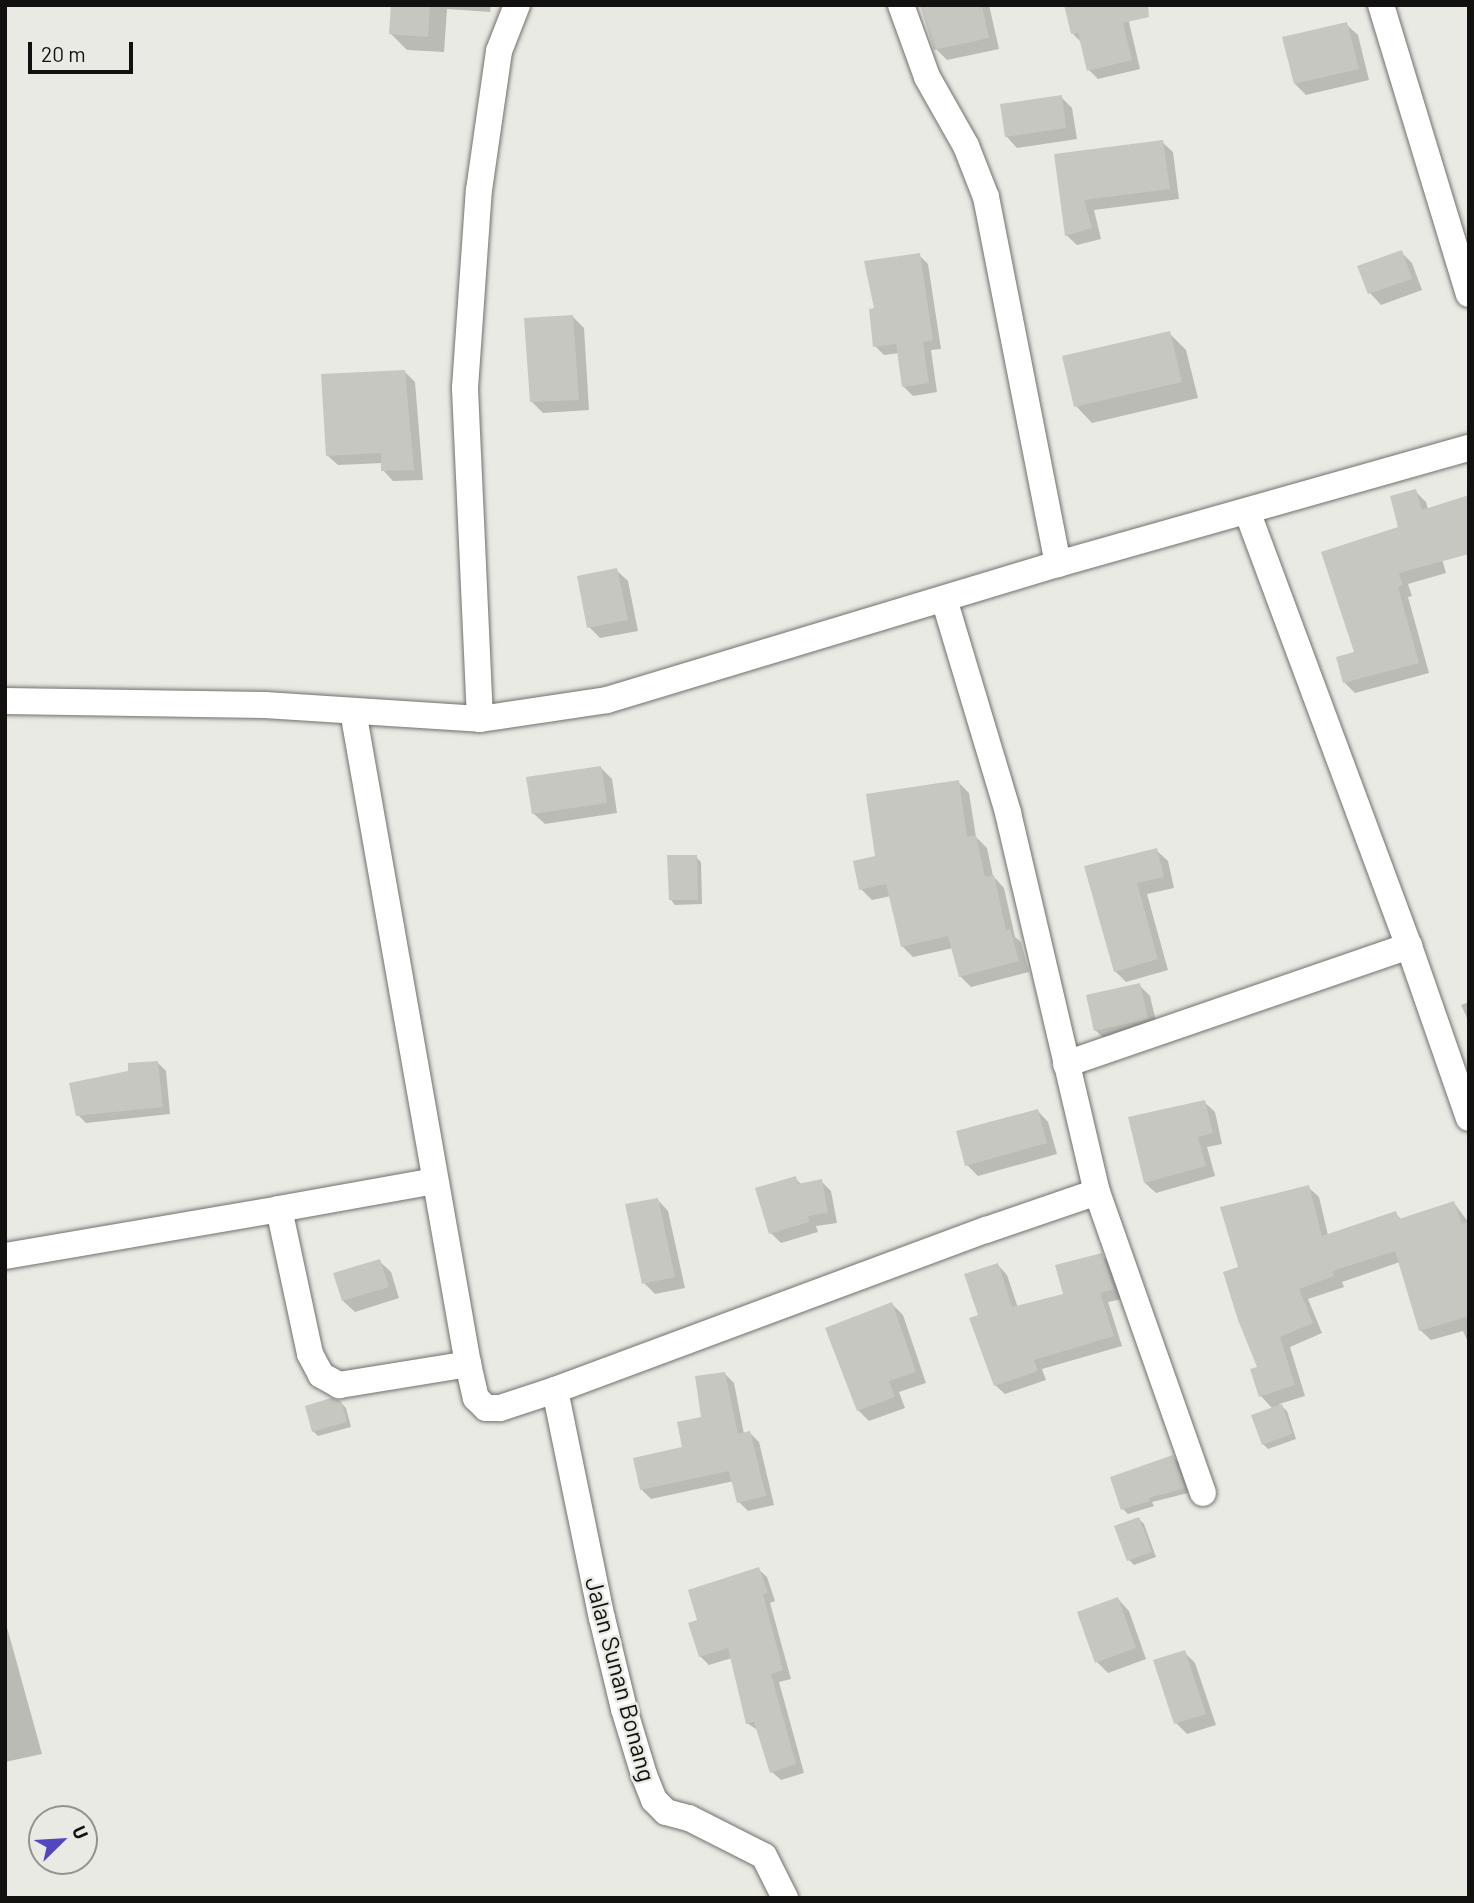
<!DOCTYPE html>
<style>
body{margin:0}
#map{position:relative;width:1474px;height:1903px;overflow:hidden;background:#eaeae4;font-family:Barlow,sans-serif}
div>[style]{position:absolute}
[style*='--x']{left:calc(var(--x)*1px);top:calc(var(--y)*1px);width:calc(var(--w)*1px);rotate:calc(var(--a)*1deg)}
.shadow>*{inset:0;background:#0003}
.building>*{inset:0;background:#c7c7c1}
.roads{filter:drop-shadow(0 0 2px #72716c) drop-shadow(0 0 2px #72716c)}
.street>*{height:26px;margin:-13px;padding:0 13px;transform-origin:13px;border-radius:13px;background:#fff}
span{translate:-50% -50%;white-space:nowrap;text-align:center;line-height:1.15;-webkit-text-stroke:5px #eaeae4;paint-order:stroke}
.street-label{font-size:24px;color:#121110}
.frame{position:absolute;inset:0;border:7px solid #121110;pointer-events:none}
.north{position:absolute;left:28px;top:1805px;width:70px;height:70px;box-sizing:border-box;background:#eaeae4;border:2px solid #94938f;border-radius:50%;rotate:66deg;font-size:19px;font-weight:700;line-height:28px;text-align:center;color:#121110}
.north::after{content:'';display:block;margin:auto;width:24px;height:32px;background:#5446be;clip-path:polygon(50% 0,100% 100%,50% 72%,0 100%)}
.scale{position:absolute;left:28px;top:42px;width:105px;height:32px;box-sizing:border-box;border:4px solid #121110;border-top:0;padding-left:9px;font-size:21px;line-height:24px;white-space:nowrap;color:#121110;-webkit-text-stroke:5px #eaeae4;paint-order:stroke}
</style>
<div id="map">
<div class="shadow">
<div style="clip-path:polygon(393px 5px,491px 5px,490px 12px,447px 9px,444px 52px,407px 50px,390px 33px)"></div>
<div style="clip-path:polygon(922px 5px,989px 5px,999px 49px,947px 60px,936px 49px)"></div>
<div style="clip-path:polygon(1125px 5px,1140px 69px,1098px 79px,1089px 70px,1082px 43px,1073px 34px)"></div>
<div style="clip-path:polygon(1346px 24px,1358px 35px,1369px 80px,1306px 95px,1295px 84px)"></div>
<div style="clip-path:polygon(1061px 97px,1072px 108px,1077px 139px,1017px 148px,1006px 136px)"></div>
<div style="clip-path:polygon(1162px 142px,1173px 152px,1179px 199px,1094px 210px,1101px 239px,1077px 245px,1066px 235px,1056px 155px)"></div>
<div style="clip-path:polygon(1401px 252px,1412px 263px,1422px 290px,1381px 305px,1370px 293px)"></div>
<div style="clip-path:polygon(919px 255px,928px 264px,941px 349px,931px 350px,937px 392px,913px 396px,904px 387px,899px 353px,884px 355px,875px 346px,876px 310px)"></div>
<div style="clip-path:polygon(573px 317px,584px 328px,589px 410px,543px 413px,532px 402px)"></div>
<div style="clip-path:polygon(1169px 333px,1186px 350px,1198px 398px,1092px 423px,1076px 406px)"></div>
<div style="clip-path:polygon(404px 371px,415px 382px,423px 480px,393px 481px,383px 470px,383px 463px,338px 465px,327px 455px)"></div>
<div style="clip-path:polygon(1415px 491px,1426px 502px,1446px 573px,1408px 584px,1412px 596px,1408px 597px,1429px 673px,1355px 693px,1344px 682px)"></div>
<div style="clip-path:polygon(616px 570px,628px 581px,638px 631px,600px 638px,589px 627px)"></div>
<div style="clip-path:polygon(601px 768px,612px 779px,617px 813px,545px 824px,533px 813px)"></div>
<div style="clip-path:polygon(958px 782px,969px 793px,976px 837px,987px 848px,993px 876px,1004px 888px,1015px 937px,1021px 942px,1029px 972px,971px 987px,960px 976px,953px 948px,913px 957px,902px 946px,891px 896px,872px 900px,861px 889px,877px 858px)"></div>
<div style="clip-path:polygon(1156px 850px,1168px 861px,1174px 888px,1147px 894px,1168px 970px,1126px 982px,1115px 971px,1086px 867px)"></div>
<div style="clip-path:polygon(696px 857px,701px 862px,702px 904px,675px 905px,670px 899px)"></div>
<div style="clip-path:polygon(1139px 985px,1150px 996px,1158px 1030px,1107px 1041px,1095px 1030px)"></div>
<div style="clip-path:polygon(1469px 1002px,1469px 1022px,1461px 1005px)"></div>
<div style="clip-path:polygon(157px 1062px,166px 1071px,170px 1114px,86px 1123px,78px 1115px,130px 1072px)"></div>
<div style="clip-path:polygon(1204px 1102px,1215px 1112px,1222px 1144px,1207px 1147px,1215px 1176px,1156px 1193px,1145px 1183px)"></div>
<div style="clip-path:polygon(1037px 1110px,1048px 1122px,1057px 1154px,978px 1176px,967px 1165px)"></div>
<div style="clip-path:polygon(795px 1178px,802px 1185px,821px 1181px,831px 1191px,837px 1223px,816px 1226px,818px 1232px,781px 1243px,771px 1233px)"></div>
<div style="clip-path:polygon(1308px 1187px,1319px 1197px,1328px 1235px,1395px 1213px,1402px 1220px,1454px 1203px,1469px 1223px,1469px 1344px,1463px 1331px,1431px 1340px,1420px 1330px,1400px 1262px,1342px 1282px,1344px 1287px,1308px 1299px,1322px 1333px,1290px 1347px,1305px 1396px,1279px 1404px,1287px 1411px,1296px 1439px,1268px 1449px,1263px 1444px,1273px 1409px,1261px 1396px,1260px 1368px,1240px 1268px)"></div>
<div style="clip-path:polygon(657px 1199px,668px 1211px,685px 1288px,655px 1294px,644px 1283px)"></div>
<div style="clip-path:polygon(1101px 1255px,1111px 1264px,1122px 1299px,1108px 1302px,1122px 1346px,1042px 1369px,1046px 1380px,1005px 1394px,995px 1385px,980px 1316px,998px 1265px,1007px 1275px,1018px 1308px,1065px 1295px)"></div>
<div style="clip-path:polygon(379px 1261px,391px 1272px,399px 1298px,355px 1312px,343px 1301px)"></div>
<div style="clip-path:polygon(892px 1304px,903px 1315px,926px 1383px,899px 1392px,905px 1408px,869px 1421px,858px 1410px)"></div>
<div style="clip-path:polygon(724px 1373px,734px 1383px,744px 1434px,750px 1433px,759px 1442px,774px 1505px,748px 1511px,739px 1502px,734px 1481px,651px 1499px,641px 1489px,684px 1449px)"></div>
<div style="clip-path:polygon(340px 1402px,346px 1408px,351px 1427px,318px 1436px,313px 1431px)"></div>
<div style="clip-path:polygon(1173px 1457px,1178px 1462px,1188px 1493px,1152px 1502px,1154px 1506px,1128px 1514px,1123px 1509px)"></div>
<div style="clip-path:polygon(1139px 1519px,1144px 1524px,1156px 1557px,1134px 1565px,1129px 1560px)"></div>
<div style="clip-path:polygon(758px 1569px,767px 1577px,775px 1601px,770px 1603px,791px 1679px,779px 1682px,804px 1773px,781px 1780px,772px 1772px,759px 1731px,747px 1723px,732px 1658px,709px 1665px,700px 1656px,700px 1621px)"></div>
<div style="clip-path:polygon(1118px 1599px,1129px 1611px,1146px 1659px,1108px 1673px,1097px 1662px)"></div>
<div style="clip-path:polygon(5px 1620px,42px 1754px,5px 1762px)"></div>
<div style="clip-path:polygon(1184px 1652px,1195px 1663px,1216px 1725px,1187px 1734px,1176px 1723px)"></div>
</div>
<div class="building">
<div style="clip-path:polygon(391px 5px,430px 5px,428px 37px,389px 34px)"></div>
<div style="clip-path:polygon(920px 5px,982px 5px,989px 38px,934px 50px)"></div>
<div style="clip-path:polygon(1064px 5px,1148px 5px,1149px 17px,1123px 23px,1132px 60px,1087px 71px,1078px 33px,1071px 34px)"></div>
<div style="clip-path:polygon(1347px 22px,1359px 69px,1294px 84px,1282px 37px)"></div>
<div style="clip-path:polygon(1062px 95px,1066px 128px,1005px 137px,1000px 104px)"></div>
<div style="clip-path:polygon(1163px 140px,1170px 189px,1084px 200px,1092px 228px,1065px 236px,1054px 154px)"></div>
<div style="clip-path:polygon(1402px 250px,1412px 279px,1368px 294px,1357px 266px)"></div>
<div style="clip-path:polygon(920px 253px,933px 340px,923px 342px,929px 383px,902px 387px,896px 344px,873px 347px,869px 309px,874px 308px,864px 261px)"></div>
<div style="clip-path:polygon(573px 315px,579px 400px,530px 402px,524px 318px)"></div>
<div style="clip-path:polygon(1170px 331px,1182px 382px,1074px 407px,1062px 356px)"></div>
<div style="clip-path:polygon(405px 370px,414px 470px,381px 471px,381px 453px,326px 456px,321px 374px)"></div>
<div style="clip-path:polygon(1416px 489px,1422px 510px,1469px 495px,1469px 554px,1399px 573px,1403px 585px,1398px 587px,1419px 663px,1343px 683px,1336px 657px,1354px 652px,1321px 552px,1398px 527px,1390px 496px)"></div>
<div style="clip-path:polygon(617px 568px,628px 620px,587px 628px,577px 576px)"></div>
<div style="clip-path:polygon(601px 766px,607px 803px,532px 814px,526px 777px)"></div>
<div style="clip-path:polygon(959px 780px,967px 837px,976px 835px,985px 877px,994px 875px,1006px 930px,1010px 929px,1019px 961px,959px 977px,948px 936px,901px 947px,886px 884px,859px 890px,853px 861px,875px 856px,866px 794px)"></div>
<div style="clip-path:polygon(1157px 848px,1164px 877px,1137px 883px,1158px 959px,1114px 972px,1084px 866px)"></div>
<div style="clip-path:polygon(667px 855px,697px 855px,698px 900px,669px 900px)"></div>
<div style="clip-path:polygon(1140px 983px,1148px 1019px,1094px 1031px,1086px 995px)"></div>
<div style="clip-path:polygon(158px 1061px,163px 1107px,76px 1116px,69px 1083px,128px 1071px,128px 1063px)"></div>
<div style="clip-path:polygon(1205px 1100px,1213px 1133px,1198px 1137px,1206px 1166px,1144px 1183px,1128px 1117px)"></div>
<div style="clip-path:polygon(1038px 1109px,1047px 1143px,965px 1166px,956px 1131px)"></div>
<div style="clip-path:polygon(796px 1176px,798px 1184px,822px 1179px,828px 1213px,808px 1216px,809px 1222px,769px 1234px,755px 1188px)"></div>
<div style="clip-path:polygon(1309px 1185px,1322px 1236px,1396px 1211px,1399px 1219px,1454px 1201px,1462px 1224px,1469px 1221px,1469px 1316px,1419px 1331px,1395px 1251px,1333px 1271px,1334px 1276px,1299px 1289px,1313px 1323px,1280px 1337px,1295px 1385px,1259px 1397px,1250px 1369px,1257px 1367px,1238px 1320px,1223px 1272px,1238px 1267px,1220px 1207px)"></div>
<div style="clip-path:polygon(658px 1198px,675px 1277px,642px 1284px,625px 1204px)"></div>
<div style="clip-path:polygon(1102px 1253px,1114px 1289px,1100px 1293px,1114px 1336px,1034px 1360px,1038px 1371px,994px 1386px,969px 1318px,978px 1315px,964px 1274px,998px 1263px,1012px 1307px,1063px 1294px,1055px 1265px)"></div>
<div style="clip-path:polygon(380px 1259px,389px 1287px,342px 1301px,333px 1273px)"></div>
<div style="clip-path:polygon(892px 1302px,916px 1372px,889px 1381px,895px 1397px,857px 1411px,825px 1328px)"></div>
<div style="clip-path:polygon(725px 1372px,738px 1434px,750px 1431px,766px 1496px,737px 1503px,729px 1471px,640px 1490px,633px 1458px,682px 1447px,677px 1422px,701px 1417px,695px 1376px)"></div>
<div style="clip-path:polygon(331px 1398px,341px 1401px,347px 1422px,312px 1432px,305px 1406px)"></div>
<div style="clip-path:polygon(1282px 1404px,1292px 1434px,1262px 1445px,1251px 1415px)"></div>
<div style="clip-path:polygon(1173px 1455px,1185px 1488px,1149px 1498px,1150px 1501px,1121px 1510px,1110px 1477px)"></div>
<div style="clip-path:polygon(1139px 1517px,1152px 1552px,1127px 1561px,1114px 1526px)"></div>
<div style="clip-path:polygon(759px 1567px,768px 1593px,763px 1594px,783px 1670px,771px 1674px,796px 1764px,770px 1773px,754px 1722px,746px 1724px,728px 1648px,699px 1657px,688px 1623px,697px 1620px,688px 1590px)"></div>
<div style="clip-path:polygon(1118px 1597px,1136px 1648px,1095px 1663px,1077px 1612px)"></div>
<div style="clip-path:polygon(1185px 1650px,1206px 1714px,1174px 1724px,1153px 1660px)"></div>
</div>
<div class="roads">
<div class="street">
<div style="--x:901;--y:5;--w:77;--a:70.1"></div>
<div style="--x:927;--y:77;--w:79;--a:60.5"></div>
<div style="--x:966;--y:146;--w:55;--a:68.6"></div>
<div style="--x:986;--y:197;--w:374;--a:78.9"></div>
<div style="--x:1381;--y:5;--w:302;--a:73.1"></div>
<div style="--x:1247;--y:511;--w:464;--a:69.6"></div>
<div style="--x:1409;--y:946;--w:182;--a:70.8"></div>
<div style="--x:944;--y:599;--w:223;--a:73.3"></div>
<div style="--x:1008;--y:813;--w:389;--a:76.8"></div>
<div style="--x:1097;--y:1192;--w:319;--a:70.6"></div>
<div style="--x:5;--y:701;--w:260;--a:0.9"></div>
<div style="--x:265;--y:705;--w:215;--a:3.7"></div>
<div style="--x:480;--y:719;--w:128;--a:-8.5"></div>
<div style="--x:607;--y:700;--w:471;--a:-16.8"></div>
<div style="--x:1058;--y:564;--w:427;--a:-15.8"></div>
<div style="--x:353;--y:711;--w:663;--a:80.01"></div>
<div style="--x:468;--y:1364;--w:35;--a:77"></div>
<div style="--x:476;--y:1398;--w:14;--a:45"></div>
<div style="--x:486;--y:1408;--w:14;--a:0"></div>
<div style="--x:500;--y:1408;--w:58;--a:-18.1"></div>
<div style="--x:555;--y:1390;--w:460;--a:-20.4"></div>
<div style="--x:986;--y:1230;--w:117;--a:-18.9"></div>
<div style="--x:480;--y:719;--w:331;--a:-92.6"></div>
<div style="--x:465;--y:388;--w:198;--a:-86"></div>
<div style="--x:479;--y:190;--w:140;--a:-81.8"></div>
<div style="--x:499;--y:51;--w:49;--a:-68.6"></div>
<div style="--x:1066;--y:1064;--w:363;--a:-19"></div>
<div style="--x:279;--y:1209;--w:158;--a:-10.2"></div>
<div style="--x:5;--y:1256;--w:278;--a:-9.7"></div>
<div style="--x:279;--y:1209;--w:148;--a:77.9"></div>
<div style="--x:310;--y:1354;--w:24;--a:62"></div>
<div style="--x:321;--y:1375;--w:21;--a:29"></div>
<div style="--x:339;--y:1385;--w:131;--a:-9.2"></div>
<div style="--x:555;--y:1390;--w:233;--a:78.4"></div>
<div style="--x:602;--y:1618;--w:94;--a:76.4"></div>
<div style="--x:624;--y:1709;--w:69;--a:73.1"></div>
<div style="--x:644;--y:1775;--w:27;--a:68"></div>
<div style="--x:654;--y:1800;--w:17;--a:45"></div>
<div style="--x:666;--y:1812;--w:24;--a:15"></div>
<div style="--x:689;--y:1818;--w:84;--a:26.9"></div>
<div style="--x:764;--y:1856;--w:47;--a:63.4"></div>
</div>
</div>
<div class="street-label">
<span style="left:621px;top:1679px;rotate:75deg">Jalan Sunan Bonang</span>
</div>
<div class="frame"></div>
<div class="north">U</div>
<div class="scale">20 m</div>
</div>
